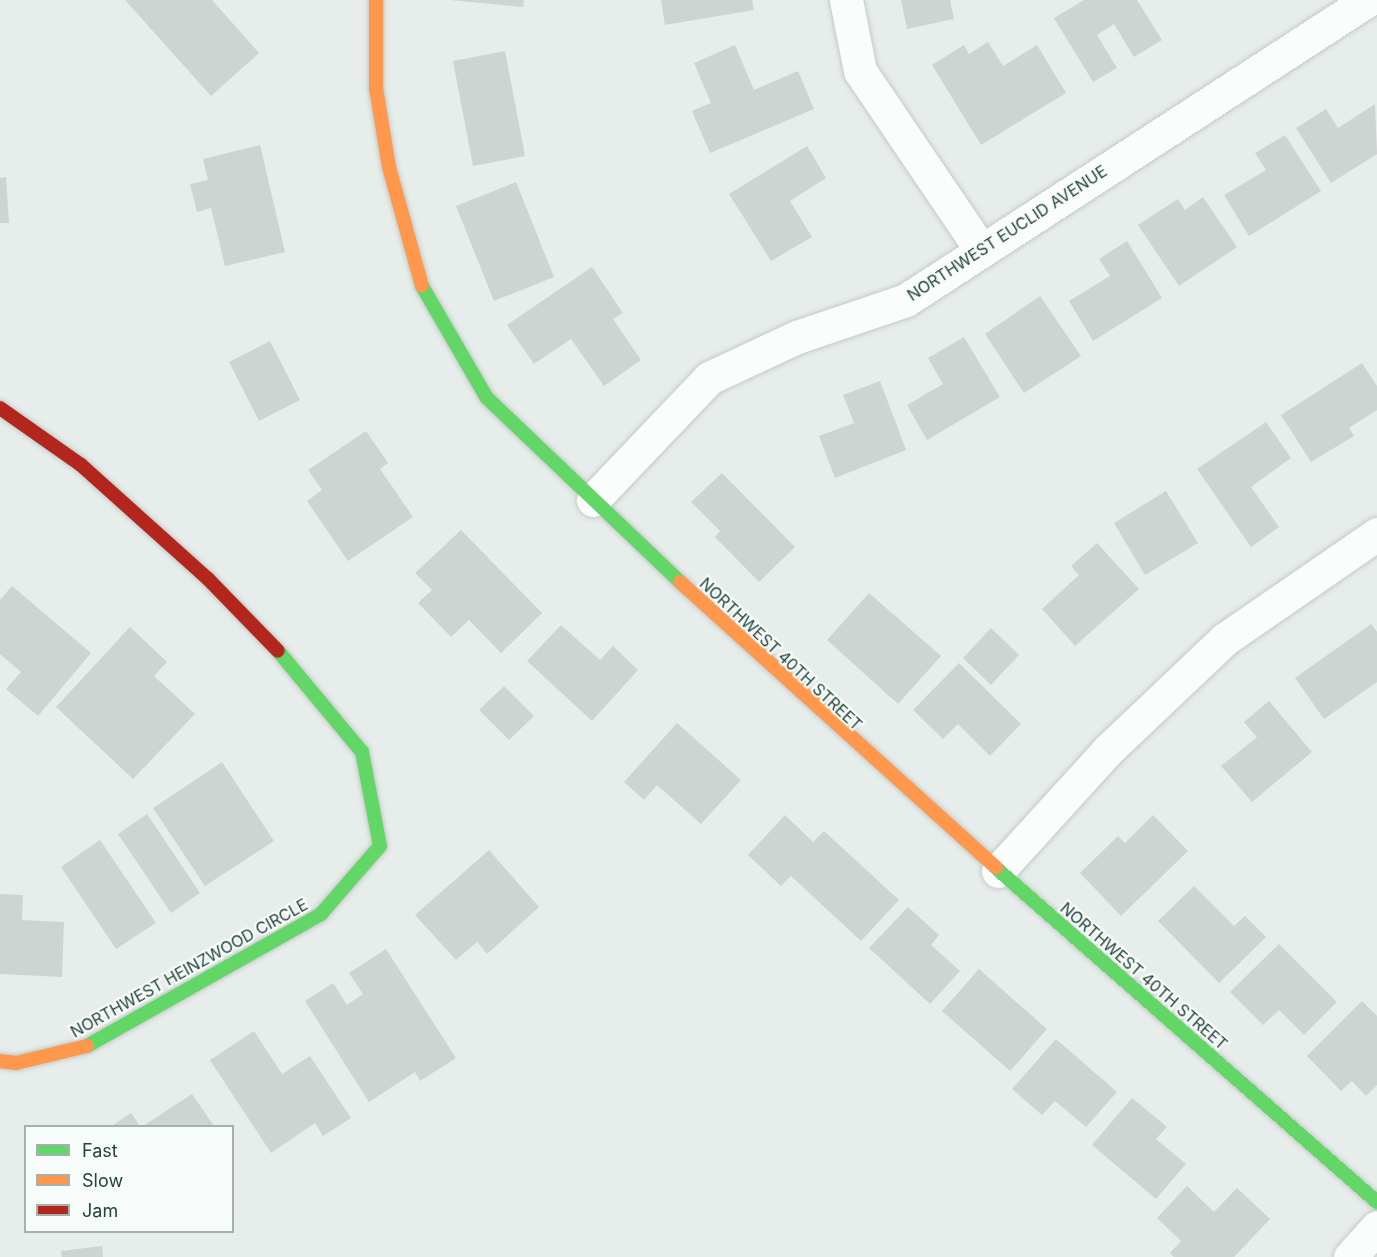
<!DOCTYPE html>
<style>
body{margin:0}
#map{position:relative;width:1377px;height:1257px;overflow:hidden;background:#e7edea;font-family:Inter,sans-serif}
div>[style]{position:absolute}
[style*='--x']{left:calc(var(--x)*1px);top:calc(var(--y)*1px);width:calc(var(--w)*1px);rotate:calc(var(--a)*1deg)}
.building>*{inset:0;background:#ced4d2}
.roads{filter:drop-shadow(0 0 2px #c4cac7) drop-shadow(0 0 2px #c4cac7)}
.street>*{height:33px;margin:-16.5px;padding:0 16.5px;transform-origin:16.5px;border-radius:16.5px;background:#fbfcfc}
.fast>*{height:14px;margin:-7px;padding:0 7px;transform-origin:7px;border-radius:7px;background:#63d668}
.slow>*{height:14px;margin:-7px;padding:0 7px;transform-origin:7px;border-radius:7px;background:#ff974d}
.jam>*{height:14px;margin:-7px;padding:0 7px;transform-origin:7px;border-radius:7px;background:#b3261e}
span{translate:-50% -50%;white-space:nowrap;text-align:center;line-height:1.15;-webkit-text-stroke:4.5px #f7fbf9;paint-order:stroke}
.street-label{font-size:16px;color:#22443a}
.legend{position:absolute;left:24px;top:1125px;width:210px;height:108px;box-sizing:border-box;background:#f7fbf9;border:2px solid #a2b2ad;margin:0;padding:8px 10px;list-style:none;font-size:18px;color:#22443a}
.legend li{display:flex;align-items:center;gap:12px;height:30px}
.legend b{width:30px;border:2px solid #a2b2ad}
</style>
<div id="map">
<div class="building">
<div style="clip-path:polygon(125px 0,212px 0,259px 53px,211px 96px)"></div>
<div style="clip-path:polygon(450px 0,524px 0,523px 7px)"></div>
<div style="clip-path:polygon(661px 0,752px 0,754px 10px,665px 25px)"></div>
<div style="clip-path:polygon(901px 0,950px 0,954px 19px,907px 29px)"></div>
<div style="clip-path:polygon(1084px 0,1137px 0,1162px 40px,1134px 57px,1114px 24px,1097px 35px,1117px 68px,1093px 82px,1054px 18px)"></div>
<div style="clip-path:polygon(988px 42px,1003px 66px,1037px 45px,1066px 93px,981px 145px,932px 65px,964px 45px,969px 54px)"></div>
<div style="clip-path:polygon(735px 45px,754px 90px,798px 71px,814px 109px,710px 153px,692px 111px,711px 103px,694px 63px)"></div>
<div style="clip-path:polygon(505px 51px,525px 156px,473px 166px,453px 61px)"></div>
<div style="clip-path:polygon(1375px 104px,1377px 154px,1331px 183px,1296px 128px,1326px 109px,1338px 128px)"></div>
<div style="clip-path:polygon(1285px 135px,1321px 191px,1249px 236px,1224px 195px,1266px 170px,1255px 153px)"></div>
<div style="clip-path:polygon(260px 145px,285px 252px,225px 266px,211px 208px,197px 212px,190px 184px,208px 180px,203px 159px)"></div>
<div style="clip-path:polygon(807px 146px,826px 178px,790px 201px,812px 237px,771px 261px,729px 194px)"></div>
<div style="clip-path:polygon(6px 177px,9px 223px,0 223px,0 178px)"></div>
<div style="clip-path:polygon(516px 182px,554px 277px,494px 301px,456px 206px)"></div>
<div style="clip-path:polygon(1203px 197px,1237px 247px,1179px 286px,1138px 225px,1178px 199px,1185px 210px)"></div>
<div style="clip-path:polygon(1127px 241px,1162px 298px,1093px 341px,1069px 301px,1110px 276px,1099px 259px)"></div>
<div style="clip-path:polygon(592px 267px,623px 313px,613px 319px,641px 360px,604px 386px,571px 339px,534px 364px,507px 325px)"></div>
<div style="clip-path:polygon(1040px 296px,1081px 356px,1024px 393px,985px 334px)"></div>
<div style="clip-path:polygon(964px 337px,1000px 397px,927px 440px,907px 405px,943px 384px,928px 358px)"></div>
<div style="clip-path:polygon(270px 341px,300px 400px,259px 421px,229px 362px)"></div>
<div style="clip-path:polygon(1362px 363px,1377px 386px,1377px 410px,1349px 428px,1354px 436px,1311px 462px,1281px 415px)"></div>
<div style="clip-path:polygon(880px 381px,906px 450px,835px 478px,819px 436px,854px 423px,843px 395px)"></div>
<div style="clip-path:polygon(1266px 422px,1291px 458px,1251px 487px,1279px 527px,1251px 547px,1197px 469px)"></div>
<div style="clip-path:polygon(366px 431px,388px 463px,380px 469px,413px 517px,348px 561px,307px 501px,322px 490px,308px 470px)"></div>
<div style="clip-path:polygon(722px 473px,795px 547px,759px 582px,715px 537px,720px 531px,691px 502px)"></div>
<div style="clip-path:polygon(1166px 491px,1198px 543px,1145px 575px,1114px 523px)"></div>
<div style="clip-path:polygon(461px 530px,542px 613px,501px 653px,469px 620px,451px 637px,418px 603px,432px 590px,415px 573px)"></div>
<div style="clip-path:polygon(1097px 543px,1139px 589px,1075px 646px,1042px 609px,1079px 575px,1071px 566px)"></div>
<div style="clip-path:polygon(12px 586px,91px 653px,38px 716px,6px 689px,21px 672px,0 654px,0 600px)"></div>
<div style="clip-path:polygon(869px 593px,941px 656px,898px 704px,827px 640px)"></div>
<div style="clip-path:polygon(1371px 624px,1377px 632px,1377px 682px,1324px 719px,1295px 678px)"></div>
<div style="clip-path:polygon(561px 625px,600px 660px,613px 646px,638px 670px,592px 721px,527px 661px)"></div>
<div style="clip-path:polygon(130px 627px,167px 662px,154px 676px,195px 714px,133px 779px,56px 707px)"></div>
<div style="clip-path:polygon(991px 628px,1019px 655px,991px 685px,963px 658px)"></div>
<div style="clip-path:polygon(959px 663px,1021px 724px,990px 756px,958px 724px,943px 739px,913px 710px)"></div>
<div style="clip-path:polygon(504px 686px,534px 716px,509px 740px,479px 710px)"></div>
<div style="clip-path:polygon(1269px 701px,1312px 752px,1252px 802px,1221px 766px,1257px 737px,1244px 722px)"></div>
<div style="clip-path:polygon(677px 723px,741px 780px,701px 824px,657px 785px,644px 800px,624px 782px)"></div>
<div style="clip-path:polygon(222px 762px,274px 841px,205px 886px,153px 808px)"></div>
<div style="clip-path:polygon(147px 814px,200px 893px,171px 913px,118px 834px)"></div>
<div style="clip-path:polygon(785px 815px,813px 842px,824px 831px,899px 900px,861px 941px,791px 876px,781px 886px,748px 855px)"></div>
<div style="clip-path:polygon(1153px 815px,1188px 851px,1121px 916px,1080px 873px,1118px 836px,1125px 843px)"></div>
<div style="clip-path:polygon(100px 840px,156px 923px,116px 949px,61px 867px)"></div>
<div style="clip-path:polygon(489px 850px,539px 907px,487px 954px,477px 942px,456px 960px,415px 915px)"></div>
<div style="clip-path:polygon(1194px 886px,1234px 926px,1245px 916px,1266px 937px,1219px 983px,1158px 921px)"></div>
<div style="clip-path:polygon(0 894px,23px 895px,22px 920px,64px 922px,62px 977px,0 974px)"></div>
<div style="clip-path:polygon(908px 907px,939px 935px,931px 945px,960px 971px,930px 1004px,869px 948px)"></div>
<div style="clip-path:polygon(1279px 944px,1337px 1002px,1304px 1035px,1279px 1010px,1263px 1025px,1230px 992px)"></div>
<div style="clip-path:polygon(386px 949px,456px 1058px,420px 1081px,415px 1072px,369px 1102px,305px 1001px,333px 983px,347px 1005px,363px 994px,349px 973px)"></div>
<div style="clip-path:polygon(979px 969px,1047px 1029px,1010px 1071px,942px 1011px)"></div>
<div style="clip-path:polygon(1362px 1001px,1377px 1016px,1377px 1085px,1366px 1096px,1352px 1081px,1341px 1091px,1307px 1056px)"></div>
<div style="clip-path:polygon(254px 1031px,282px 1074px,310px 1056px,351px 1118px,323px 1136px,315px 1123px,271px 1153px,210px 1060px)"></div>
<div style="clip-path:polygon(1056px 1039px,1117px 1092px,1086px 1127px,1055px 1101px,1042px 1115px,1012px 1089px)"></div>
<div style="clip-path:polygon(192px 1094px,214px 1126px,143px 1126px)"></div>
<div style="clip-path:polygon(1132px 1098px,1167px 1127px,1156px 1139px,1186px 1164px,1156px 1199px,1092px 1145px)"></div>
<div style="clip-path:polygon(131px 1113px,140px 1126px,112px 1126px)"></div>
<div style="clip-path:polygon(1187px 1186px,1214px 1212px,1237px 1188px,1270px 1219px,1234px 1257px,1174px 1257px,1170px 1253px,1181px 1241px,1157px 1218px)"></div>
<div style="clip-path:polygon(102px 1246px,103px 1257px,62px 1257px,61px 1251px)"></div>
</div>
<div class="roads">
<div class="street">
<div style="--x:846;--y:0;--w:72;--a:78.8"></div>
<div style="--x:860;--y:71;--w:217;--a:55.9"></div>
<div style="--x:593;--y:500;--w:168;--a:-46.4"></div>
<div style="--x:709;--y:378;--w:97;--a:-25"></div>
<div style="--x:797;--y:337;--w:115;--a:-18.7"></div>
<div style="--x:906;--y:300;--w:551;--a:-33"></div>
<div style="--x:998;--y:871;--w:164;--a:-47.7"></div>
<div style="--x:1108;--y:750;--w:161;--a:-43.5"></div>
<div style="--x:1225;--y:639;--w:185;--a:-34.6"></div>
<div style="--x:1350;--y:1257;--w:40;--a:-48"></div>
</div>
<div class="fast">
<div style="--x:422;--y:286;--w:129;--a:59.9"></div>
<div style="--x:487;--y:398;--w:267;--a:43.6"></div>
<div style="--x:996;--y:868;--w:507;--a:41.24"></div>
<div style="--x:87;--y:1046;--w:269;--a:-29.4"></div>
<div style="--x:321;--y:914;--w:90;--a:-49.1"></div>
<div style="--x:380;--y:846;--w:96;--a:-100.8"></div>
<div style="--x:362;--y:752;--w:131;--a:-129.7"></div>
</div>
<div class="slow">
<div style="--x:376;--y:0;--w:88;--a:90"></div>
<div style="--x:376;--y:88;--w:80;--a:80.7"></div>
<div style="--x:389;--y:167;--w:123;--a:74.5"></div>
<div style="--x:680;--y:582;--w:426;--a:42.1"></div>
<div style="--x:0;--y:1061;--w:16;--a:7"></div>
<div style="--x:16;--y:1063;--w:73;--a:-13.5"></div>
</div>
<div class="jam">
<div style="--x:0;--y:408;--w:99;--a:35.1"></div>
<div style="--x:81;--y:465;--w:171;--a:41.9"></div>
<div style="--x:208;--y:579;--w:100;--a:45.8"></div>
</div>
</div>
<div class="street-label">
<span style="left:1007px;top:233px;rotate:-33deg">NORTHWEST EUCLID AVENUE</span>
<span style="left:781px;top:654px;rotate:43deg">NORTHWEST 40TH STREET</span>
<span style="left:189px;top:968px;rotate:-29deg">NORTHWEST HEINZWOOD CIRCLE</span>
<span style="left:1144px;top:976px;rotate:41deg">NORTHWEST 40TH STREET</span>
</div>
<ul class="legend">
<li><b style="height:8px;background:#63d668"></b>Fast</li>
<li><b style="height:8px;background:#ff974d"></b>Slow</li>
<li><b style="height:8px;background:#b3261e"></b>Jam</li>
</ul>
</div>
